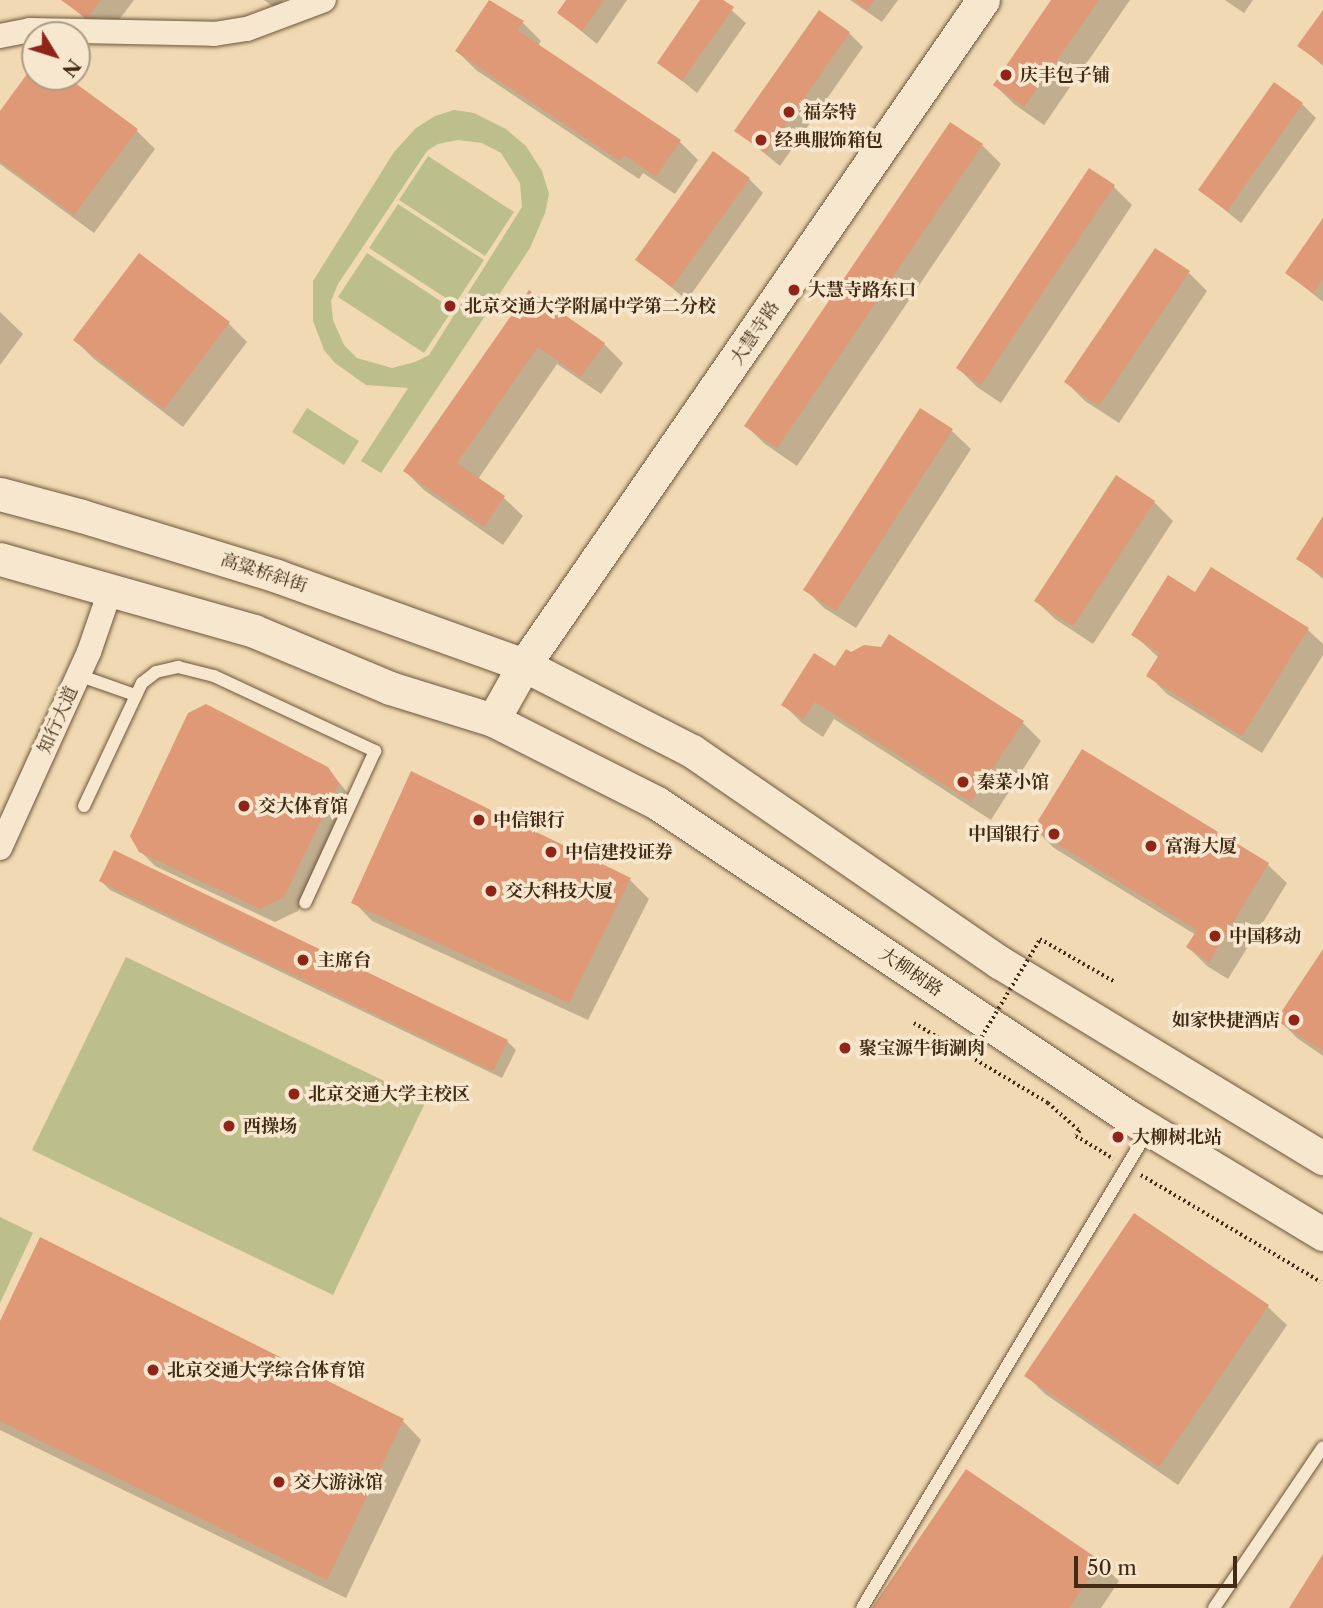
<!DOCTYPE html>
<meta charset="utf-8">
<style>
body{margin:0}
#map{position:relative;width:1323px;height:1608px;overflow:hidden;background:#f1dab3;font-family:"Libre Caslon Text","Noto Serif SC",serif}
div>[style]{position:absolute}
[style*='--x']{left:calc(var(--x)*1px);top:calc(var(--y)*1px);width:calc(var(--w)*1px);rotate:calc(var(--a)*1deg)}
.green>*{inset:0;background:#bcbf8b}
.shadow>*{inset:0;background:#0003}
.building>*{inset:0;background:#df9976}
.path>*{height:3.5px;margin-top:-1.75px;transform-origin:0;background:repeating-linear-gradient(90deg,#422a15 0 2px,transparent 0 5.5px)}
.roads{filter:drop-shadow(0 0 2px #6e563c) drop-shadow(0 0 2px #6e563c)}
.lane>*{height:12px;margin:-6px;padding:0 6px;transform-origin:6px;border-radius:6px;background:#f6e7ce}
.street>*{height:24px;margin:-12px;padding:0 12px;transform-origin:12px;border-radius:12px;background:#f6e7ce}
.secondary>*{height:33px;margin:-16.5px;padding:0 16.5px;transform-origin:16.5px;border-radius:16.5px;background:#f6e7ce}
.path-bridge>*{height:3.5px;margin-top:-1.75px;transform-origin:0;background:repeating-linear-gradient(90deg,#422a15 0 2px,transparent 0 5.5px)}
.dots>*{width:19px;height:19px;translate:-50% -50%;box-sizing:border-box;border:4px solid #f6e7ce;border-radius:50%}
span{translate:-50% -50%;white-space:nowrap;text-align:center;line-height:1.15;-webkit-text-stroke:7px #f6e7ce;paint-order:stroke}
.poi-label{font-size:18px;color:#422a15;font-weight:700}
.left{translate:0 -50%;text-align:left}
.right{translate:-100% -50%;text-align:right}
.street-label{font-size:18px;color:#422a15}
.north{position:absolute;left:21px;top:21px;width:70px;height:70px;box-sizing:border-box;background:#f6e7ce;border:2px solid #ae9b84;border-radius:50%;rotate:128deg;font-size:19px;font-weight:700;line-height:28px;text-align:center;color:#422a15}
.north::after{content:'';display:block;margin:auto;width:24px;height:32px;background:#8f2418;clip-path:polygon(50% 0,100% 100%,50% 72%,0 100%)}
.scale{position:absolute;left:1074px;top:1556px;width:163px;height:32px;box-sizing:border-box;border:4px solid #422a15;border-top:0;padding-left:9px;font-size:21px;line-height:24px;white-space:nowrap;color:#422a15;-webkit-text-stroke:5px #f6e7ce;paint-order:stroke}
</style>
<div id="map">
<div class="green">
<div style="clip-path:polygon(evenodd,454px 110px,474px 113px,506px 129px,526px 146px,542px 171px,549px 194px,545px 213px,530px 248px,381px 473px,361px 461px,408px 388px,366px 385px,335px 363px,324px 350px,313px 321px,313px 281px,394px 152px,416px 128px,435px 116px,454px 110px,458px 140px,482px 143px,501px 153px,520px 183px,522px 207px,429px 355px,415px 362px,392px 368px,357px 358px,344px 345px,333px 320px,331px 301px,338px 284px,427px 151px,438px 144px,458px 140px)"></div>
<div style="clip-path:polygon(428px 156px,514px 212px,485px 256px,399px 200px)"></div>
<div style="clip-path:polygon(398px 204px,484px 260px,455px 304px,369px 248px)"></div>
<div style="clip-path:polygon(367px 253px,453px 309px,424px 353px,338px 297px)"></div>
<div style="clip-path:polygon(307px 408px,359px 441px,344px 465px,292px 432px)"></div>
<div style="clip-path:polygon(126px 957px,426px 1101px,333px 1295px,32px 1150px)"></div>
<div style="clip-path:polygon(0 1217px,33px 1233px,0 1303px)"></div>
</div>
<div class="shadow">
<div style="clip-path:polygon(64px 0,134px 0,106px 37px)"></div>
<div style="clip-path:polygon(264px 0,283px 0,276px 9px)"></div>
<div style="clip-path:polygon(568px 0,627px 0,597px 44px,559px 13px)"></div>
<div style="clip-path:polygon(702px 0,720px 0,746px 23px,697px 93px,659px 62px)"></div>
<div style="clip-path:polygon(850px 0,898px 0,882px 22px)"></div>
<div style="clip-path:polygon(1053px 0,1130px 0,1044px 125px,1014px 104px,995px 85px)"></div>
<div style="clip-path:polygon(1225px 0,1253px 0,1244px 13px)"></div>
<div style="clip-path:polygon(491px 1px,522px 22px,541px 41px,538px 46px,679px 141px,698px 160px,675px 194px,643px 173px,639px 179px,476px 70px,457px 51px)"></div>
<div style="clip-path:polygon(1323px 13px,1323px 66px,1300px 46px)"></div>
<div style="clip-path:polygon(849px 33px,863px 47px,780px 166px,737px 131px)"></div>
<div style="clip-path:polygon(35px 66px,35px 77px,64px 77px,136px 130px,155px 149px,94px 233px,0 164px,0 114px)"></div>
<div style="clip-path:polygon(1302px 104px,1316px 118px,1241px 223px,1200px 190px)"></div>
<div style="clip-path:polygon(950px 124px,982px 145px,1001px 164px,797px 466px,765px 444px,746px 426px)"></div>
<div style="clip-path:polygon(749px 179px,763px 193px,687px 300px,637px 260px)"></div>
<div style="clip-path:polygon(1113px 186px,1132px 205px,1001px 403px,977px 387px,958px 368px)"></div>
<div style="clip-path:polygon(1323px 221px,1323px 302px,1287px 273px)"></div>
<div style="clip-path:polygon(1189px 273px,1207px 291px,1119px 423px,1085px 401px,1066px 382px)"></div>
<div style="clip-path:polygon(529px 292px,604px 344px,623px 363px,601px 394px,557px 364px,478px 479px,504px 498px,523px 516px,503px 545px,424px 490px,405px 471px)"></div>
<div style="clip-path:polygon(0 312px,23px 334px,0 365px)"></div>
<div style="clip-path:polygon(228px 323px,247px 342px,183px 427px,94px 359px,75px 340px)"></div>
<div style="clip-path:polygon(920px 410px,952px 431px,971px 449px,856px 628px,824px 608px,805px 589px)"></div>
<div style="clip-path:polygon(1154px 502px,1173px 521px,1093px 644px,1055px 619px,1036px 601px)"></div>
<div style="clip-path:polygon(1323px 519px,1323px 579px,1298px 558px)"></div>
<div style="clip-path:polygon(1211px 569px,1308px 630px,1323px 644px,1323px 655px,1262px 753px,1167px 694px,1149px 676px,1159px 658px,1133px 634px,1196px 595px)"></div>
<div style="clip-path:polygon(835px 669px,1022px 722px,1041px 741px,991px 820px,834px 719px,823px 737px,802px 723px,783px 704px)"></div>
<div style="clip-path:polygon(1082px 751px,1268px 865px,1287px 883px,1228px 979px,1207px 966px,1188px 947px,1196px 935px,1054px 848px,1035px 829px)"></div>
<div style="clip-path:polygon(327px 768px,352px 798px,298px 911px,275px 922px,155px 866px,140px 851px)"></div>
<div style="clip-path:polygon(412px 773px,630px 880px,649px 899px,588px 1020px,372px 921px,354px 902px)"></div>
<div style="clip-path:polygon(101px 881px,507px 1041px,516px 1050px,502px 1078px,110px 890px)"></div>
<div style="clip-path:polygon(1323px 952px,1323px 1056px,1297px 1038px,1278px 1019px)"></div>
<div style="clip-path:polygon(1135px 1216px,1268px 1307px,1287px 1325px,1178px 1485px,1045px 1394px,1026px 1375px)"></div>
<div style="clip-path:polygon(0 1325px,403px 1421px,421px 1440px,346px 1598px,0 1430px)"></div>
<div style="clip-path:polygon(966px 1472px,1100px 1563px,1119px 1581px,1101px 1608px,874px 1608px)"></div>
</div>
<div class="building">
<div style="clip-path:polygon(61px 0,101px 0,87px 19px)"></div>
<div style="clip-path:polygon(489px 0,524px 21px,517px 30px,681px 140px,656px 177px,624px 155px,620px 161px,455px 51px)"></div>
<div style="clip-path:polygon(566px 0,604px 0,582px 31px,557px 13px)"></div>
<div style="clip-path:polygon(700px 0,723px 0,734px 7px,682px 81px,657px 63px)"></div>
<div style="clip-path:polygon(853px 0,874px 0,867px 10px)"></div>
<div style="clip-path:polygon(1051px 0,1099px 0,1024px 107px,993px 85px)"></div>
<div style="clip-path:polygon(819px 10px,850px 32px,766px 153px,734px 131px)"></div>
<div style="clip-path:polygon(1323px 10px,1323px 64px,1297px 46px)"></div>
<div style="clip-path:polygon(35px 63px,35px 77px,67px 77px,138px 129px,74px 215px,0 161px,0 111px)"></div>
<div style="clip-path:polygon(1274px 82px,1303px 103px,1227px 211px,1198px 190px)"></div>
<div style="clip-path:polygon(950px 122px,983px 144px,777px 448px,744px 426px)"></div>
<div style="clip-path:polygon(713px 151px,750px 178px,672px 287px,635px 260px)"></div>
<div style="clip-path:polygon(1089px 168px,1115px 185px,981px 385px,956px 368px)"></div>
<div style="clip-path:polygon(1323px 218px,1323px 279px,1313px 293px,1285px 273px)"></div>
<div style="clip-path:polygon(1155px 248px,1190px 271px,1099px 406px,1064px 382px)"></div>
<div style="clip-path:polygon(139px 253px,230px 322px,164px 409px,73px 340px)"></div>
<div style="clip-path:polygon(529px 290px,605px 343px,581px 377px,538px 347px,457px 463px,505px 496px,484px 527px,403px 471px)"></div>
<div style="clip-path:polygon(920px 408px,953px 429px,836px 611px,803px 590px)"></div>
<div style="clip-path:polygon(1116px 475px,1155px 501px,1073px 626px,1034px 601px)"></div>
<div style="clip-path:polygon(1323px 516px,1323px 576px,1296px 559px)"></div>
<div style="clip-path:polygon(1211px 567px,1309px 628px,1242px 736px,1146px 676px,1160px 653px,1131px 635px,1168px 575px,1195px 592px)"></div>
<div style="clip-path:polygon(889px 634px,1024px 721px,971px 802px,815px 702px,803px 719px,781px 705px,814px 653px,835px 666px,846px 649px,851px 652px,864px 645px,881px 647px)"></div>
<div style="clip-path:polygon(206px 704px,328px 767px,339px 783px,284px 897px,260px 909px,139px 852px,130px 836px,188px 713px)"></div>
<div style="clip-path:polygon(1082px 749px,1269px 863px,1209px 962px,1186px 947px,1197px 930px,1033px 829px)"></div>
<div style="clip-path:polygon(411px 771px,631px 878px,569px 1003px,351px 903px)"></div>
<div style="clip-path:polygon(114px 850px,508px 1040px,493px 1071px,99px 881px)"></div>
<div style="clip-path:polygon(1323px 949px,1323px 1051px,1276px 1020px)"></div>
<div style="clip-path:polygon(1134px 1213px,1269px 1305px,1159px 1467px,1024px 1376px)"></div>
<div style="clip-path:polygon(40px 1237px,404px 1419px,327px 1580px,0 1421px,0 1321px)"></div>
<div style="clip-path:polygon(966px 1469px,1101px 1561px,1069px 1608px,872px 1608px)"></div>
<div style="clip-path:polygon(1323px 1554px,1323px 1608px,1289px 1608px)"></div>
</div>
<div class="path">
<div style="--x:914;--y:1023;--w:156;--a:30.8"></div>
<div style="--x:1048;--y:1103;--w:43;--a:41.2"></div>
<div style="--x:1080;--y:1131;--w:6;--a:129"></div>
<div style="--x:1076;--y:1136;--w:44;--a:31.2"></div>
<div style="--x:1141;--y:1175;--w:209;--a:30.7"></div>
</div>
<div class="roads">
<div class="lane">
<div style="--x:78;--y:675;--w:60;--a:19.3"></div>
<div style="--x:84;--y:806;--w:136;--a:-64.8"></div>
<div style="--x:142;--y:683;--w:18;--a:-38"></div>
<div style="--x:156;--y:672;--w:23;--a:-13"></div>
<div style="--x:178;--y:667;--w:37;--a:14"></div>
<div style="--x:214;--y:676;--w:178;--a:25"></div>
<div style="--x:375;--y:751;--w:167;--a:114.7"></div>
<div style="--x:862;--y:1608;--w:558;--a:-59.07"></div>
<div style="--x:1214;--y:1608;--w:194;--a:-55.9"></div>
</div>
<div class="street">
<div style="--x:0;--y:36;--w:31;--a:-11"></div>
<div style="--x:30;--y:30;--w:184;--a:1.2"></div>
<div style="--x:214;--y:34;--w:33;--a:-9"></div>
<div style="--x:247;--y:29;--w:82;--a:-20.6"></div>
<div style="--x:0;--y:848;--w:215;--a:-65.6"></div>
<div style="--x:89;--y:652;--w:65;--a:-71"></div>
</div>
<div class="secondary">
<div style="--x:0;--y:494;--w:85;--a:15"></div>
<div style="--x:82;--y:516;--w:204;--a:17.1"></div>
<div style="--x:277;--y:576;--w:263;--a:19.8"></div>
<div style="--x:524;--y:665;--w:189;--a:27.1"></div>
<div style="--x:692;--y:751;--w:373;--a:34.5"></div>
<div style="--x:999;--y:962;--w:379;--a:31.2"></div>
<div style="--x:0;--y:559;--w:264;--a:15.8"></div>
<div style="--x:254;--y:631;--w:147;--a:22.7"></div>
<div style="--x:390;--y:688;--w:108;--a:17.3"></div>
<div style="--x:493;--y:720;--w:184;--a:26.8"></div>
<div style="--x:657;--y:803;--w:567;--a:33.63"></div>
<div style="--x:1129;--y:1117;--w:227;--a:31.1"></div>
<div style="--x:493;--y:720;--w:63;--a:-60.6"></div>
<div style="--x:524;--y:665;--w:808;--a:-55.39"></div>
</div>
</div>
<div class="path-bridge">
<div style="--x:970;--y:1056;--w:136;--a:-59.1"></div>
<div style="--x:1040;--y:939;--w:86;--a:29.8"></div>
</div>
<div class="dots">
<div style="left:1006px;top:75px;background:#8f2418"></div>
<div style="left:789px;top:112px;background:#8f2418"></div>
<div style="left:761px;top:140px;background:#8f2418"></div>
<div style="left:794px;top:290px;background:#8f2418"></div>
<div style="left:450px;top:306px;background:#8f2418"></div>
<div style="left:963px;top:782px;background:#8f2418"></div>
<div style="left:244px;top:806px;background:#8f2418"></div>
<div style="left:479px;top:820px;background:#8f2418"></div>
<div style="left:1054px;top:834px;background:#8f2418"></div>
<div style="left:1151px;top:846px;background:#8f2418"></div>
<div style="left:551px;top:852px;background:#8f2418"></div>
<div style="left:491px;top:891px;background:#8f2418"></div>
<div style="left:1215px;top:936px;background:#8f2418"></div>
<div style="left:303px;top:960px;background:#8f2418"></div>
<div style="left:1294px;top:1020px;background:#8f2418"></div>
<div style="left:845px;top:1048px;background:#8f2418"></div>
<div style="left:294px;top:1094px;background:#8f2418"></div>
<div style="left:229px;top:1126px;background:#8f2418"></div>
<div style="left:1118px;top:1137px;background:#8f2418"></div>
<div style="left:153px;top:1370px;background:#8f2418"></div>
<div style="left:279px;top:1482px;background:#8f2418"></div>
</div>
<div class="poi-label">
<span class="left" style="left:1020px;top:75px">庆丰包子铺</span>
<span class="left" style="left:803px;top:112px">福奈特</span>
<span class="left" style="left:775px;top:140px">经典服饰箱包</span>
<span class="left" style="left:808px;top:290px">大慧寺路东口</span>
<span class="left" style="left:464px;top:306px">北京交通大学附属中学第二分校</span>
<span class="left" style="left:977px;top:782px">秦菜小馆</span>
<span class="left" style="left:258px;top:806px">交大体育馆</span>
<span class="left" style="left:493px;top:820px">中信银行</span>
<span class="right" style="left:1040px;top:834px">中国银行</span>
<span class="left" style="left:1165px;top:846px">富海大厦</span>
<span class="left" style="left:565px;top:852px">中信建投证券</span>
<span class="left" style="left:505px;top:891px">交大科技大厦</span>
<span class="left" style="left:1229px;top:936px">中国移动</span>
<span class="left" style="left:317px;top:960px">主席台</span>
<span class="right" style="left:1280px;top:1020px">如家快捷酒店</span>
<span class="left" style="left:859px;top:1048px">聚宝源牛街涮肉</span>
<span class="left" style="left:308px;top:1094px">北京交通大学主校区</span>
<span class="left" style="left:243px;top:1126px">西操场</span>
<span class="left" style="left:1132px;top:1137px">大柳树北站</span>
<span class="left" style="left:167px;top:1370px">北京交通大学综合体育馆</span>
<span class="left" style="left:293px;top:1482px">交大游泳馆</span>
</div>
<div class="street-label">
<span style="left:755px;top:333px;rotate:-56deg">大慧寺路</span>
<span style="left:264px;top:573px;rotate:18deg">高粱桥斜街</span>
<span style="left:58px;top:720px;rotate:-66deg">知行大道</span>
<span style="left:911px;top:972px;rotate:34deg">大柳树路</span>
</div>
<div class="north">N</div>
<div class="scale">50 m</div>
</div>
